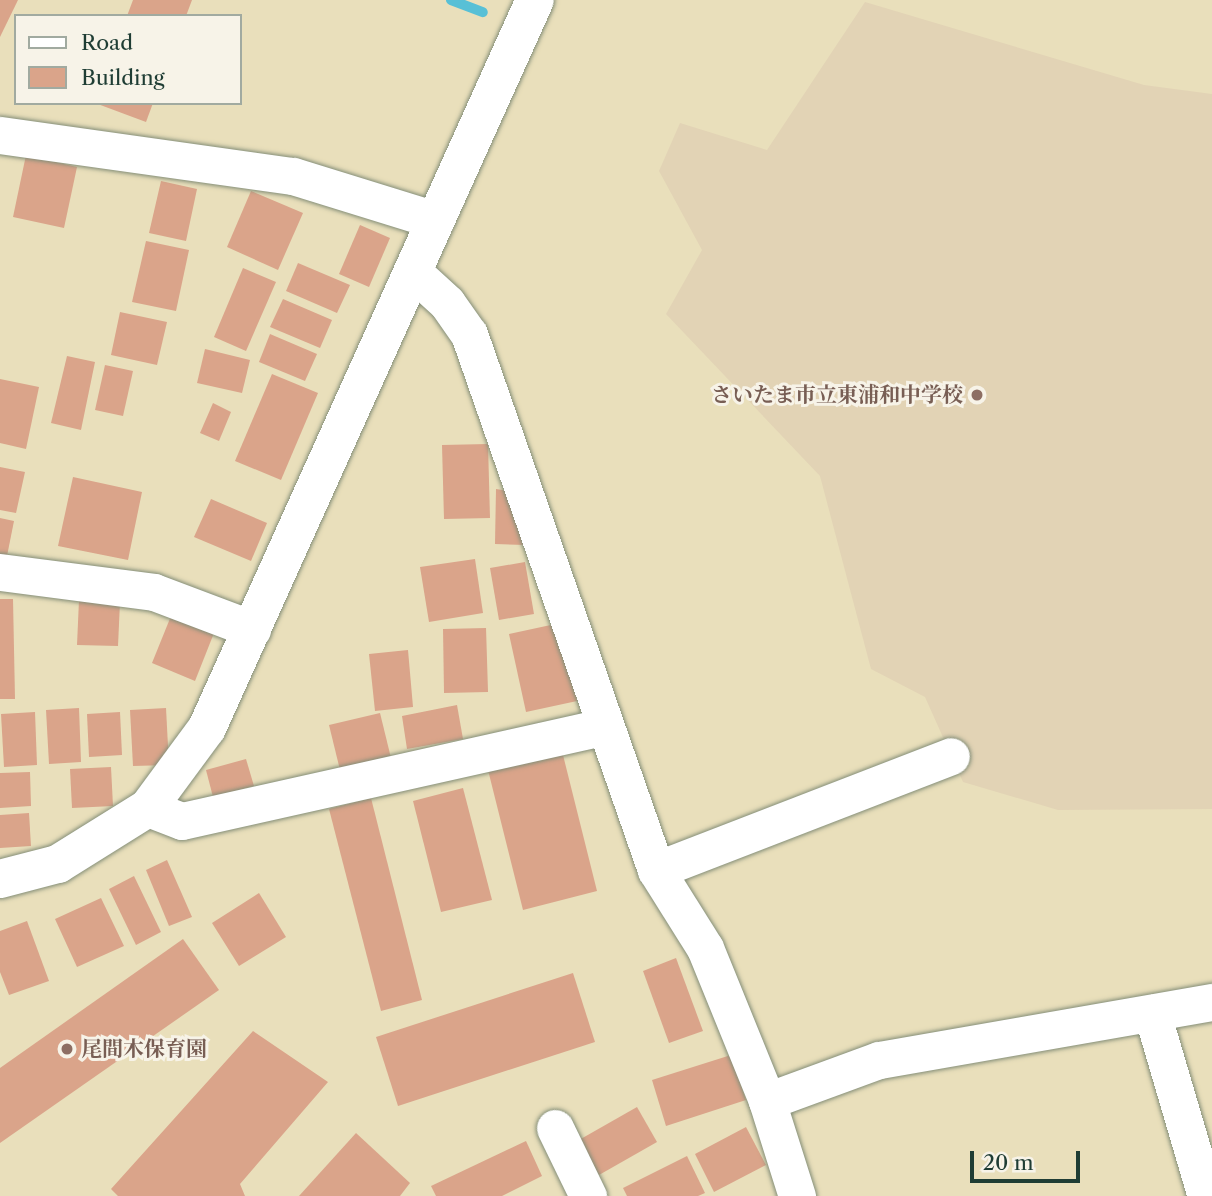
<!DOCTYPE html>
<meta charset="utf-8">
<style>
body{margin:0}
#map{position:relative;width:1212px;height:1196px;overflow:hidden;background:#e9dfbb;font-family:"Libre Caslon Text","Noto Serif JP",serif}
div>[style]{position:absolute}
[style*='--x']{left:calc(var(--x)*1px);top:calc(var(--y)*1px);width:calc(var(--w)*1px);rotate:calc(var(--a)*1deg)}
.built>*{inset:0;background:#e2d3b5}
.stream>*{height:10px;margin:-5px;padding:0 5px;transform-origin:5px;border-radius:5px;background:#58c0d6}
.building>*{inset:0;background:#daa48a}
.roads{filter:drop-shadow(0 0 2px #848e78) drop-shadow(0 0 2px #848e78)}
.street>*{height:37px;margin:-18.5px;padding:0 18.5px;transform-origin:18.5px;border-radius:18.5px;background:#fff}
.secondary>*{height:38px;margin:-19px;padding:0 19px;transform-origin:19px;border-radius:19px;background:#fff}
.dots>*{width:19px;height:19px;translate:-50% -50%;box-sizing:border-box;border:4px solid #f7f3e8;border-radius:50%}
span{translate:-50% -50%;white-space:nowrap;text-align:center;line-height:1.15;-webkit-text-stroke:6px #f7f3e8;paint-order:stroke}
.education-label{font-size:21px;color:#785e54;font-weight:700}
.right{translate:-100% -50%;text-align:right}
.left{translate:0 -50%;text-align:left}
.legend{position:absolute;left:14px;top:14px;width:228px;height:91px;box-sizing:border-box;background:#f7f3e8;border:2px solid #a1aaa0;margin:0;padding:9px 12px;list-style:none;font-size:21px;color:#1f3d34}
.legend li{display:flex;align-items:center;gap:14px;height:35px}
.legend b{width:35px;border:2px solid #a1aaa0}
.scale{position:absolute;left:970px;top:1151px;width:110px;height:32px;box-sizing:border-box;border:4px solid #1f3d34;border-top:0;padding-left:9px;font-size:21px;line-height:24px;white-space:nowrap;color:#1f3d34;-webkit-text-stroke:5px #f7f3e8;paint-order:stroke}
</style>
<div id="map">
<div class="built">
<div style="clip-path:polygon(865px 2px,1144px 85px,1212px 94px,1212px 809px,1058px 810px,963px 782px,925px 697px,871px 669px,820px 476px,666px 314px,702px 250px,659px 171px,680px 123px,767px 150px)"></div>
</div>
<div class="stream">
<div style="--x:451;--y:0;--w:34;--a:21"></div>
</div>
<div class="building">
<div style="clip-path:polygon(0 0,18px 0,0 37px)"></div>
<div style="clip-path:polygon(133px 0,192px 0,186px 16px,127px 16px)"></div>
<div style="clip-path:polygon(95px 103px,153px 103px,146px 122px)"></div>
<div style="clip-path:polygon(26px 155px,77px 167px,64px 228px,13px 217px)"></div>
<div style="clip-path:polygon(161px 181px,197px 189px,186px 241px,149px 233px)"></div>
<div style="clip-path:polygon(251px 191px,303px 213px,278px 270px,227px 247px)"></div>
<div style="clip-path:polygon(360px 225px,390px 238px,369px 287px,339px 274px)"></div>
<div style="clip-path:polygon(146px 241px,189px 250px,176px 311px,132px 302px)"></div>
<div style="clip-path:polygon(298px 263px,350px 285px,337px 313px,286px 291px)"></div>
<div style="clip-path:polygon(243px 268px,276px 282px,246px 351px,214px 337px)"></div>
<div style="clip-path:polygon(283px 299px,332px 320px,320px 348px,270px 327px)"></div>
<div style="clip-path:polygon(120px 312px,167px 322px,157px 365px,111px 355px)"></div>
<div style="clip-path:polygon(270px 334px,317px 354px,305px 381px,259px 362px)"></div>
<div style="clip-path:polygon(205px 349px,250px 360px,242px 393px,197px 383px)"></div>
<div style="clip-path:polygon(67px 356px,95px 362px,81px 430px,51px 423px)"></div>
<div style="clip-path:polygon(105px 365px,133px 371px,123px 416px,95px 410px)"></div>
<div style="clip-path:polygon(272px 374px,318px 393px,281px 480px,235px 461px)"></div>
<div style="clip-path:polygon(0 379px,39px 387px,26px 449px,0 443px)"></div>
<div style="clip-path:polygon(213px 403px,231px 412px,219px 441px,200px 433px)"></div>
<div style="clip-path:polygon(488px 444px,490px 518px,444px 519px,442px 445px)"></div>
<div style="clip-path:polygon(0 467px,25px 472px,16px 513px,0 510px)"></div>
<div style="clip-path:polygon(73px 477px,142px 492px,128px 560px,58px 546px)"></div>
<div style="clip-path:polygon(496px 489px,509px 491px,526px 545px,495px 544px)"></div>
<div style="clip-path:polygon(211px 499px,267px 523px,251px 561px,194px 537px)"></div>
<div style="clip-path:polygon(0 518px,14px 521px,7px 556px,0 554px)"></div>
<div style="clip-path:polygon(475px 559px,483px 613px,429px 622px,420px 567px)"></div>
<div style="clip-path:polygon(525px 562px,534px 614px,499px 620px,490px 568px)"></div>
<div style="clip-path:polygon(0 599px,13px 599px,15px 699px,0 699px)"></div>
<div style="clip-path:polygon(79px 600px,120px 602px,118px 646px,77px 645px)"></div>
<div style="clip-path:polygon(171px 616px,214px 633px,195px 681px,152px 663px)"></div>
<div style="clip-path:polygon(560px 623px,577px 701px,526px 712px,509px 634px)"></div>
<div style="clip-path:polygon(486px 628px,488px 692px,444px 693px,443px 629px)"></div>
<div style="clip-path:polygon(408px 650px,413px 707px,375px 711px,369px 654px)"></div>
<div style="clip-path:polygon(457px 705px,463px 739px,407px 749px,402px 716px)"></div>
<div style="clip-path:polygon(79px 708px,81px 762px,49px 764px,46px 710px)"></div>
<div style="clip-path:polygon(166px 708px,169px 765px,133px 766px,130px 710px)"></div>
<div style="clip-path:polygon(35px 712px,37px 765px,4px 767px,1px 714px)"></div>
<div style="clip-path:polygon(120px 712px,122px 755px,89px 757px,87px 714px)"></div>
<div style="clip-path:polygon(380px 713px,391px 758px,340px 770px,329px 725px)"></div>
<div style="clip-path:polygon(561px 747px,597px 891px,523px 910px,487px 766px)"></div>
<div style="clip-path:polygon(246px 759px,254px 786px,213px 797px,206px 770px)"></div>
<div style="clip-path:polygon(111px 767px,113px 806px,72px 808px,70px 769px)"></div>
<div style="clip-path:polygon(30px 772px,31px 806px,0 808px,0 773px)"></div>
<div style="clip-path:polygon(463px 788px,492px 900px,441px 912px,413px 801px)"></div>
<div style="clip-path:polygon(371px 798px,422px 1000px,381px 1011px,329px 809px)"></div>
<div style="clip-path:polygon(29px 813px,31px 846px,0 848px,0 815px)"></div>
<div style="clip-path:polygon(167px 860px,192px 917px,169px 926px,146px 870px)"></div>
<div style="clip-path:polygon(134px 876px,161px 932px,136px 945px,109px 889px)"></div>
<div style="clip-path:polygon(259px 893px,286px 937px,239px 966px,212px 923px)"></div>
<div style="clip-path:polygon(101px 898px,124px 946px,77px 967px,55px 919px)"></div>
<div style="clip-path:polygon(27px 921px,49px 981px,9px 995px,0 972px,0 931px)"></div>
<div style="clip-path:polygon(183px 939px,219px 990px,0 1143px,0 1068px)"></div>
<div style="clip-path:polygon(676px 958px,703px 1031px,669px 1043px,643px 971px)"></div>
<div style="clip-path:polygon(573px 973px,595px 1042px,398px 1106px,376px 1037px)"></div>
<div style="clip-path:polygon(253px 1031px,328px 1082px,240px 1184px,245px 1196px,118px 1196px,111px 1189px)"></div>
<div style="clip-path:polygon(731px 1055px,746px 1100px,666px 1126px,652px 1080px)"></div>
<div style="clip-path:polygon(637px 1107px,657px 1142px,599px 1175px,579px 1140px)"></div>
<div style="clip-path:polygon(746px 1127px,766px 1165px,714px 1192px,695px 1154px)"></div>
<div style="clip-path:polygon(356px 1133px,410px 1183px,400px 1196px,299px 1196px)"></div>
<div style="clip-path:polygon(526px 1141px,542px 1176px,502px 1196px,436px 1196px,431px 1186px)"></div>
<div style="clip-path:polygon(687px 1156px,705px 1193px,698px 1196px,627px 1196px,623px 1188px)"></div>
</div>
<div class="roads">
<div class="street">
<div style="--x:0;--y:135;--w:296;--a:8"></div>
<div style="--x:293;--y:176;--w:149;--a:17.2"></div>
<div style="--x:412;--y:271;--w:47;--a:42.4"></div>
<div style="--x:447;--y:303;--w:38;--a:55"></div>
<div style="--x:469;--y:334;--w:568;--a:70.77"></div>
<div style="--x:656;--y:870;--w:92;--a:57.9"></div>
<div style="--x:705;--y:948;--w:165;--a:67.9"></div>
<div style="--x:767;--y:1101;--w:100;--a:72.5"></div>
<div style="--x:0;--y:572;--w:155;--a:7.4"></div>
<div style="--x:154;--y:592;--w:105;--a:20.7"></div>
<div style="--x:148;--y:808;--w:36;--a:21"></div>
<div style="--x:182;--y:821;--w:432;--a:-12.6"></div>
<div style="--x:656;--y:870;--w:316;--a:-21.1"></div>
<div style="--x:1152;--y:1013;--w:191;--a:73.6"></div>
<div style="--x:767;--y:1101;--w:119;--a:-20.1"></div>
<div style="--x:879;--y:1060;--w:338;--a:-9.9"></div>
<div style="--x:555;--y:1128;--w:76;--a:64.1"></div>
</div>
<div class="secondary">
<div style="--x:0;--y:879;--w:60;--a:-14.5"></div>
<div style="--x:58;--y:864;--w:106;--a:-31.9"></div>
<div style="--x:148;--y:808;--w:99;--a:-53.6"></div>
<div style="--x:207;--y:728;--w:798;--a:-65.75"></div>
</div>
</div>
<div class="dots">
<div style="left:977px;top:395px;background:#8d6e63"></div>
<div style="left:67px;top:1049px;background:#8d6e63"></div>
</div>
<div class="education-label">
<span class="right" style="left:963px;top:395px">さいたま市立東浦和中学校</span>
<span class="left" style="left:81px;top:1049px">尾間木保育園</span>
</div>
<ul class="legend">
<li><b style="height:9px;background:#fff"></b>Road</li>
<li><b style="height:19px;background:#daa48a"></b>Building</li>
</ul>
<div class="scale">20 m</div>
</div>
